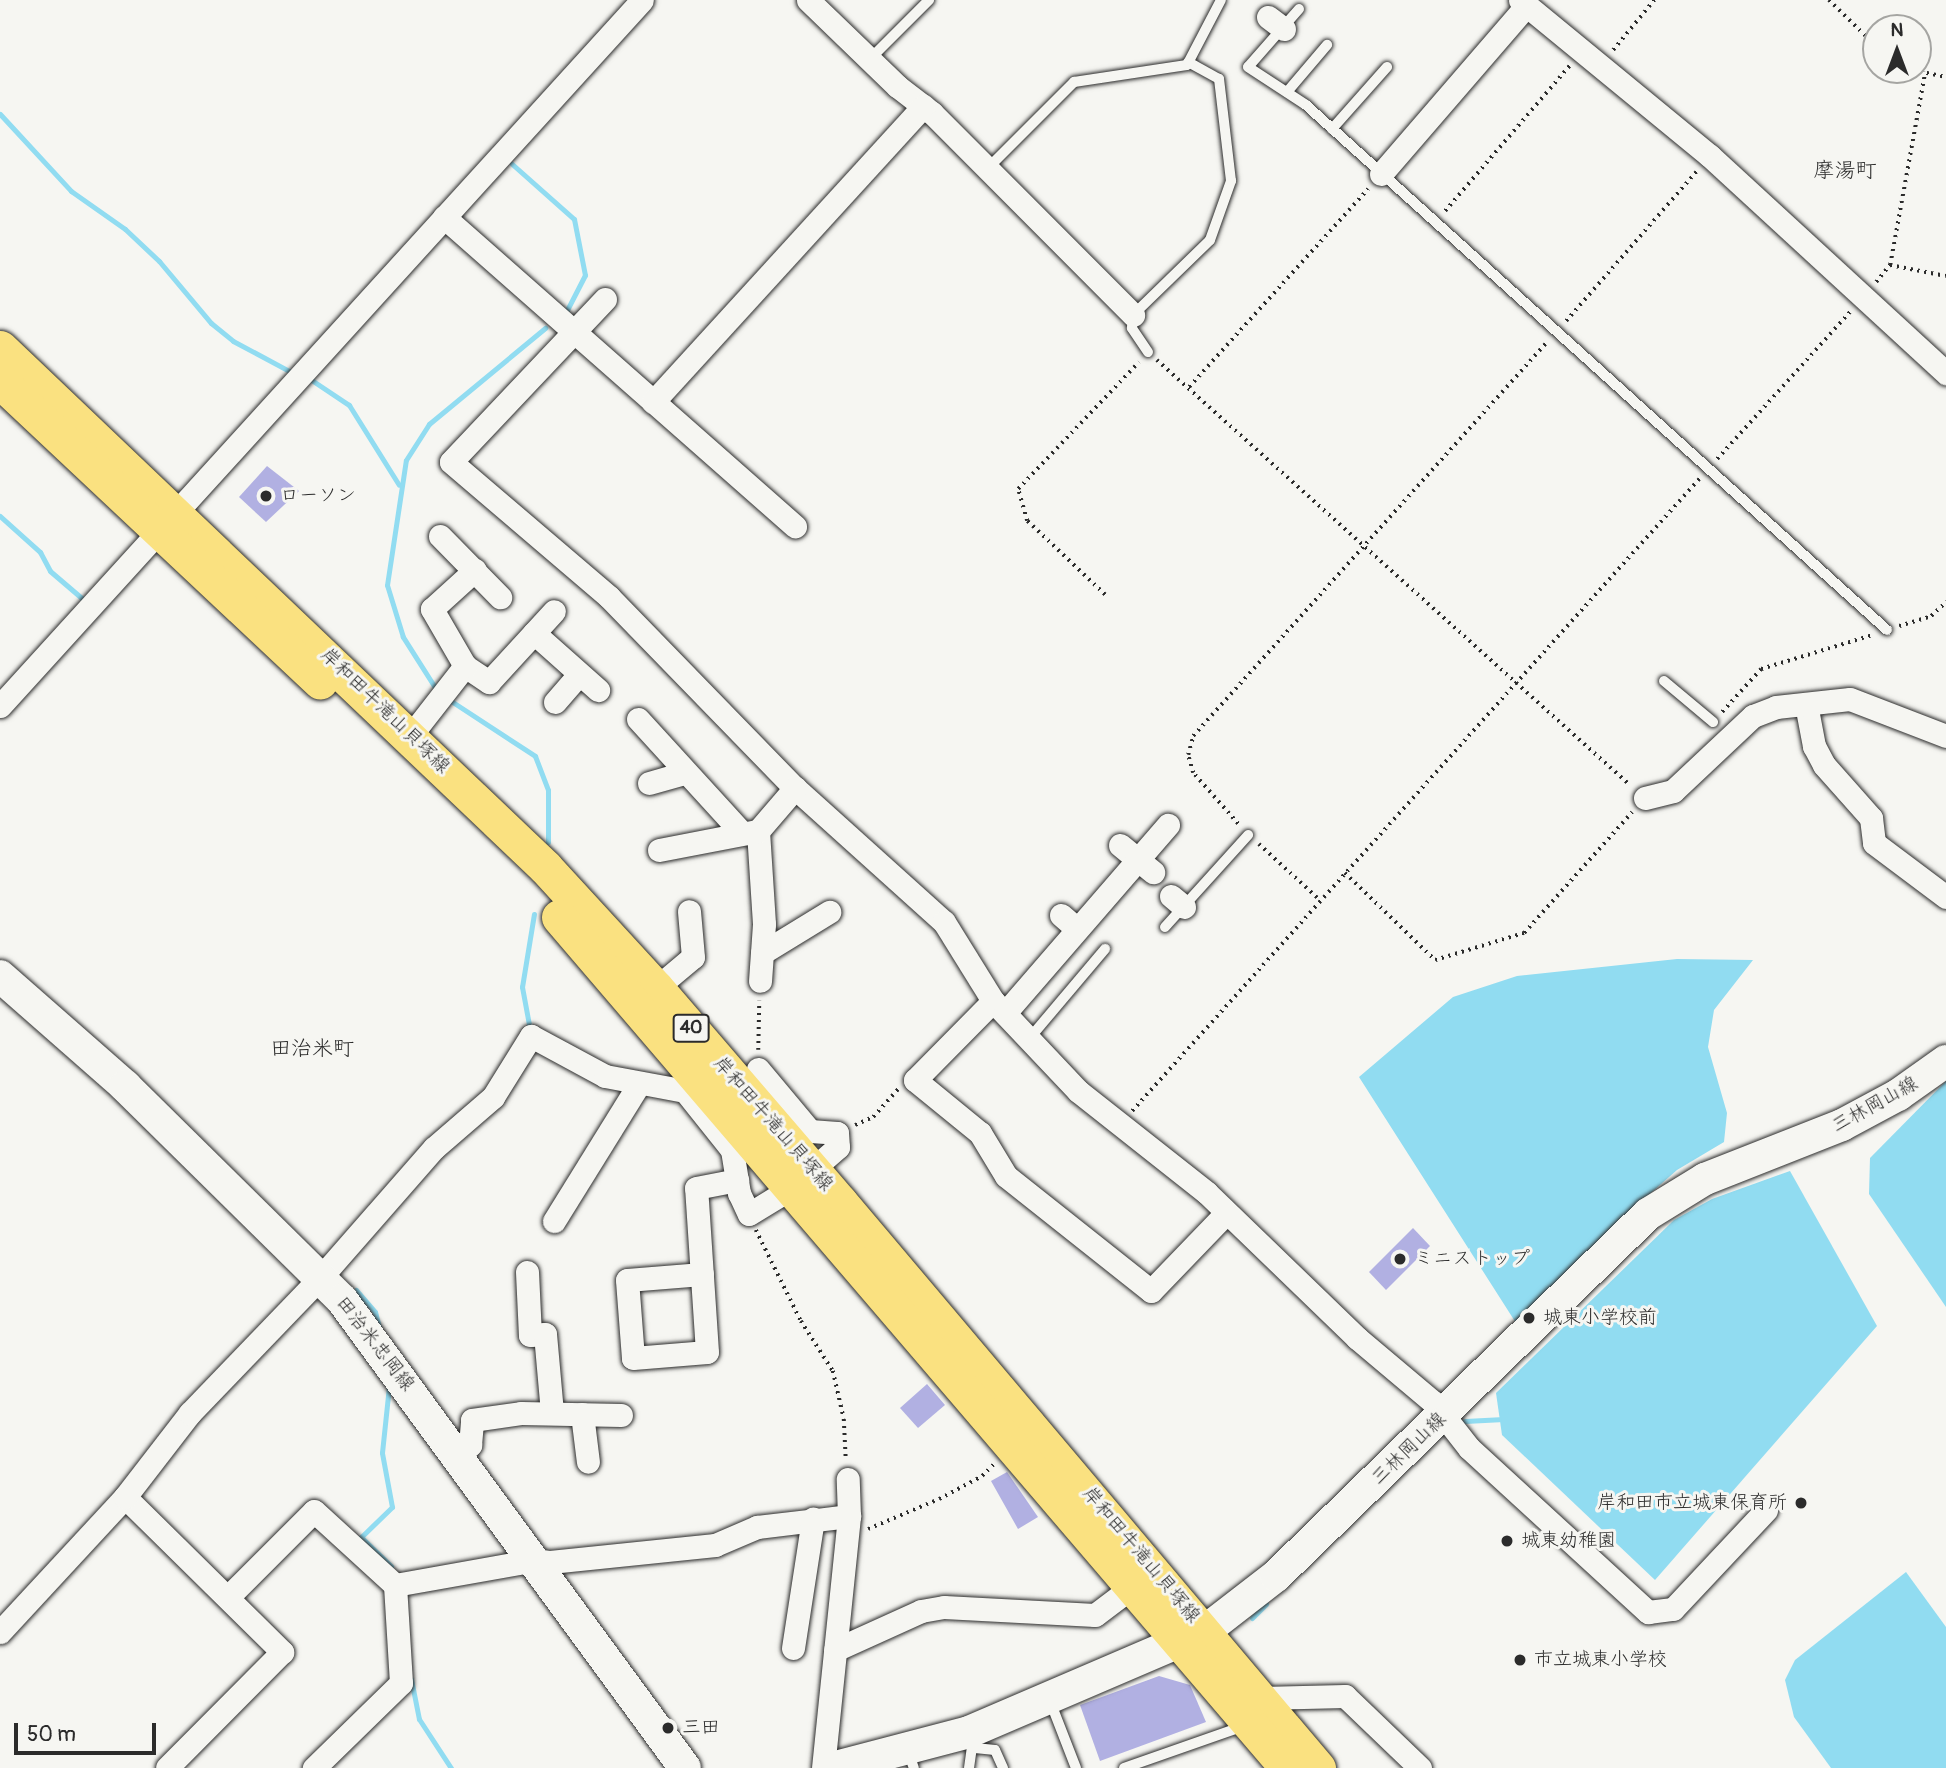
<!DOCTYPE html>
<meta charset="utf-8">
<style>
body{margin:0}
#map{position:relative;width:1946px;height:1768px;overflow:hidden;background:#f6f6f2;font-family:Pangolin,"Klee One",sans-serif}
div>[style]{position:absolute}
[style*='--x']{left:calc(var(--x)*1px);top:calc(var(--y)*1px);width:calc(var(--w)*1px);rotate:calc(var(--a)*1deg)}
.water>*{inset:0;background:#91dcf1}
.stream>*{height:5px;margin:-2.5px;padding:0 2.5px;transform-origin:2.5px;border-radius:2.5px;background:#91dcf1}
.building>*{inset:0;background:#b1b0e2}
.path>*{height:3.5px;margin-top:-1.75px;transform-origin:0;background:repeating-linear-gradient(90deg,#2b2b2b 0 2px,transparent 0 7px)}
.roads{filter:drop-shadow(0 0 2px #2b2b2b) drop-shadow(0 0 2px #2b2b2b)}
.lane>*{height:10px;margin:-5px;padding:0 5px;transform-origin:5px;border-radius:5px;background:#f6f6f2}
.street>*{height:23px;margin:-11.5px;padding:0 11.5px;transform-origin:11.5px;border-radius:11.5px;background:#f6f6f2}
.secondary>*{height:32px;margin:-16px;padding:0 16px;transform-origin:16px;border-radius:16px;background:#f6f6f2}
.primary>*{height:35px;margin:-17.5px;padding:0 17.5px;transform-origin:17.5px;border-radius:17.5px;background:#fae180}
.dots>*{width:19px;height:19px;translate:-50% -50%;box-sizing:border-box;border:4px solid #f6f6f2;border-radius:50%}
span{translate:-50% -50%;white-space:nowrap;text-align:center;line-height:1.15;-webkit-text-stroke:6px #f6f6f2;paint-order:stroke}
.shield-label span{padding:2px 5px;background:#f6f6f2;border:2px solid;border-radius:5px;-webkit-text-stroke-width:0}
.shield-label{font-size:18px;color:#2b2b2b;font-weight:700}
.poi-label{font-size:19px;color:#2b2b2b}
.left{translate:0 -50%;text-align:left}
.right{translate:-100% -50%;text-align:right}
.street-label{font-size:19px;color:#2b2b2b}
.neighbourhood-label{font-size:21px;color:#2b2b2b}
.north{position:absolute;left:1862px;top:14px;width:70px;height:70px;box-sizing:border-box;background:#f6f6f2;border:2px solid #a5a5a2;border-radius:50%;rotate:0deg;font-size:19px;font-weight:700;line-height:28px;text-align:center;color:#2b2b2b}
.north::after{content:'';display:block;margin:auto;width:24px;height:32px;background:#2b2b2b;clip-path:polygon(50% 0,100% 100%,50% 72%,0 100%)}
.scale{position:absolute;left:14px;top:1723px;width:142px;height:32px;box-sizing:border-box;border:4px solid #2b2b2b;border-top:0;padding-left:9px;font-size:21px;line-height:24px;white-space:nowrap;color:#2b2b2b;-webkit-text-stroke:5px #f6f6f2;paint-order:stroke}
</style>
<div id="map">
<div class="water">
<div style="clip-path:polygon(1677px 959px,1753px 960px,1714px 1010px,1708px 1047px,1727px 1113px,1724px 1142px,1677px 1170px,1644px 1199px,1516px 1323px,1359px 1077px,1453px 997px,1517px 976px)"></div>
<div style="clip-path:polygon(1946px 1081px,1946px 1307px,1869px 1194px,1870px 1158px)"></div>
<div style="clip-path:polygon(1790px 1171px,1877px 1326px,1655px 1580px,1502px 1435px,1496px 1393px,1674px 1220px,1712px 1199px)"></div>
<div style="clip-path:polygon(1906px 1572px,1946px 1627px,1946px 1768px,1831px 1768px,1794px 1717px,1785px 1680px,1795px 1660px)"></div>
</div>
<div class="stream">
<div style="--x:0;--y:114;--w:105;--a:47.3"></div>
<div style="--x:71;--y:191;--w:66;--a:35.1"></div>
<div style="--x:125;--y:229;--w:47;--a:43.3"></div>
<div style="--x:159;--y:261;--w:81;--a:50"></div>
<div style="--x:211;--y:323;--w:28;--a:39"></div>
<div style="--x:233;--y:341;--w:66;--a:28.1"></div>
<div style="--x:512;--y:164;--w:83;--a:41.6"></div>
<div style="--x:574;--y:219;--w:57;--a:78.9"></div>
<div style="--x:585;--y:275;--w:42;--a:117.2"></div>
<div style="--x:310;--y:379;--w:47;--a:33.7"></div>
<div style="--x:349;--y:405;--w:94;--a:58"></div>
<div style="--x:0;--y:516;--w:54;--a:42"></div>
<div style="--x:40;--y:552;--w:21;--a:62"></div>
<div style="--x:50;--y:571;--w:45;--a:40.5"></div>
<div style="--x:436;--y:689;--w:62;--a:-122.4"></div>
<div style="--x:403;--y:637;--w:54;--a:-107.1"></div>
<div style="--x:387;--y:585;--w:126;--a:-81.4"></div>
<div style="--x:406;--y:460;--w:43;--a:-57.4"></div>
<div style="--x:429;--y:424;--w:151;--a:-39.6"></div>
<div style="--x:448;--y:699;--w:104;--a:33.2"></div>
<div style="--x:535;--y:756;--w:36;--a:69"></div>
<div style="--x:548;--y:790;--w:52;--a:90"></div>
<div style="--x:530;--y:1030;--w:44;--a:-100.5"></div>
<div style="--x:522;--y:987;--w:74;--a:-80.7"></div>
<div style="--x:356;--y:1290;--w:29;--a:49"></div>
<div style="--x:375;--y:1312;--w:16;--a:75"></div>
<div style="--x:389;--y:1386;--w:67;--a:96"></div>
<div style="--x:382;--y:1453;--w:55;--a:79.5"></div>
<div style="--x:392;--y:1507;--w:43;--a:135.9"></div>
<div style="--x:361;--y:1537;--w:42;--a:44"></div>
<div style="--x:1465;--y:1421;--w:34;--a:-3"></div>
<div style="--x:1252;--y:1618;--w:20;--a:-45"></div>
<div style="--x:411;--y:1679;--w:41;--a:78.7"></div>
<div style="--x:419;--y:1719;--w:59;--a:56.9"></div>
</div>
<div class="building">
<div style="clip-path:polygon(267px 466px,299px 491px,266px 522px,239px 497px)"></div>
<div style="clip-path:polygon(1413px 1228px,1430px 1246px,1386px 1290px,1369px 1272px)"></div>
<div style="clip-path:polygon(927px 1384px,945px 1405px,918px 1428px,900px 1408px)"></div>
<div style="clip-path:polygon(1007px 1472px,1038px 1517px,1018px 1529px,991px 1481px)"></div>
<div style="clip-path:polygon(1159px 1676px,1190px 1685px,1206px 1722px,1100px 1761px,1080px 1705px)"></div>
</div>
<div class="path">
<div style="--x:1829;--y:0;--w:66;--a:44.4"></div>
<div style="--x:1613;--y:50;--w:65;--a:-50.6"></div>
<div style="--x:1913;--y:70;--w:34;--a:12"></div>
<div style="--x:1445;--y:211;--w:192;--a:-49.4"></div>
<div style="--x:1890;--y:265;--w:57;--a:11.1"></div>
<div style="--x:1876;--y:282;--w:22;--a:-51"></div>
<div style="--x:1890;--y:265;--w:196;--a:-79.7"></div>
<div style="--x:1566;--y:321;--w:199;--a:-48.9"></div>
<div style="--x:1157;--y:360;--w:636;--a:41.94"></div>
<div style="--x:1189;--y:387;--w:267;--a:-47.9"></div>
<div style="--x:1717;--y:459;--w:198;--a:-47.9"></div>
<div style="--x:1105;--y:595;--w:108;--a:-136.5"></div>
<div style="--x:1027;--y:521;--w:33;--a:-106"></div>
<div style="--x:1018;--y:489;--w:175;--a:-46.4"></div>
<div style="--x:1899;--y:626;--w:34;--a:-17"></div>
<div style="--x:1931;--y:616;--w:21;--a:-43"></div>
<div style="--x:1722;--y:712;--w:58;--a:-47.8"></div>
<div style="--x:1761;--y:669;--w:116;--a:-17"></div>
<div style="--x:1238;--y:824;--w:68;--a:-131.4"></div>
<div style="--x:1193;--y:773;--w:19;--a:-106"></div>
<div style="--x:1188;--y:755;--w:20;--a:-75"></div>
<div style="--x:1193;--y:736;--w:530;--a:-48.06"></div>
<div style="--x:1259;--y:844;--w:83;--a:42.6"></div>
<div style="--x:1345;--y:873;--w:125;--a:44"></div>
<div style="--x:1435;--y:960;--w:93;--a:-16.9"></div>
<div style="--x:1524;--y:933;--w:162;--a:-48.2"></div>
<div style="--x:758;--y:1050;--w:49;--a:-88.8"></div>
<div style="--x:1132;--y:1111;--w:850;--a:-48.1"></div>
<div style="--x:855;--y:1125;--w:20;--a:-24"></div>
<div style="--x:873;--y:1117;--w:39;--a:-48"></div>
<div style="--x:756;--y:1230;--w:102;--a:63.7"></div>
<div style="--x:801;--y:1321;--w:59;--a:57.4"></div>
<div style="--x:833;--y:1371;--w:49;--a:77.1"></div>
<div style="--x:844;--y:1419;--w:41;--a:87.2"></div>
<div style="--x:868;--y:1529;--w:77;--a:-22.9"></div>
<div style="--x:939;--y:1499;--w:49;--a:-28.1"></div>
<div style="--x:982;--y:1476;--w:17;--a:-45"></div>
</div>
<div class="roads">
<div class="lane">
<div style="--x:1299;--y:9;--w:77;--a:131.3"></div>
<div style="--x:1248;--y:67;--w:69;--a:33.2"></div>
<div style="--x:1306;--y:105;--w:783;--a:42.1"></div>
<div style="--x:869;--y:60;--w:85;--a:-45"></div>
<div style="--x:1287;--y:92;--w:62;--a:-49.6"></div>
<div style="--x:1332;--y:129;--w:83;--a:-48.4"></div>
<div style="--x:988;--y:168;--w:122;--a:-45"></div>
<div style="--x:1074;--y:82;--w:114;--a:-8.6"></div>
<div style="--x:1187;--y:65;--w:73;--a:-62.4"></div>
<div style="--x:1148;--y:352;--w:29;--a:-124"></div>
<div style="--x:1132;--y:328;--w:13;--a:-86"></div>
<div style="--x:1133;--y:315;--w:107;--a:-44.2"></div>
<div style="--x:1210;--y:240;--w:63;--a:-70.4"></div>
<div style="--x:1231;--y:181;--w:103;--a:-96.7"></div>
<div style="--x:1219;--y:79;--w:35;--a:-151"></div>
<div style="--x:1664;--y:681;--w:64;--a:39.9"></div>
<div style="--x:1165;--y:927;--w:124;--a:-47.9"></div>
<div style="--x:1029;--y:1039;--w:118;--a:-49.8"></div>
<div style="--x:1050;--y:1701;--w:72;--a:68.8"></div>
<div style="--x:975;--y:1748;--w:20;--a:6"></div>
<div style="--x:995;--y:1750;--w:20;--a:66"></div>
<div style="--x:908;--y:1751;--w:18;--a:71"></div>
<div style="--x:969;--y:1768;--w:27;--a:-82"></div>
<div style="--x:1124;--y:1768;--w:127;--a:-19.3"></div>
</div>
<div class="street">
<div style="--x:808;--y:0;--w:124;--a:44"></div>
<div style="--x:897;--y:86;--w:44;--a:37.6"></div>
<div style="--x:932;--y:113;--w:285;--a:45.1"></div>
<div style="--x:1520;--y:0;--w:246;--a:39.4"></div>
<div style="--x:1710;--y:156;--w:321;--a:42.6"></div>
<div style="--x:1268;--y:17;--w:20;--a:37"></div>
<div style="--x:1381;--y:174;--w:223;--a:-49.2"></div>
<div style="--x:444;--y:217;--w:468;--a:41.4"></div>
<div style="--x:605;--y:299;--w:224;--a:133.4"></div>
<div style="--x:451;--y:462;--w:208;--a:40.5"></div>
<div style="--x:609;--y:597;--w:267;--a:45.8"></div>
<div style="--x:795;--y:788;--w:200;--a:42"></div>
<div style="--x:944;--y:922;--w:93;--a:58.2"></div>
<div style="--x:993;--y:1001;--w:124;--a:46.6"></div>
<div style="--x:1078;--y:1091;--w:164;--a:38.3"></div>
<div style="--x:1207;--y:1193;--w:209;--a:44"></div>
<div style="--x:1357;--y:1338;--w:99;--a:40.1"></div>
<div style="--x:1433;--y:1402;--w:58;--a:52"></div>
<div style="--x:1469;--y:1448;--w:243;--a:42.5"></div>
<div style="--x:1648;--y:1612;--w:25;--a:-7"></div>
<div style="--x:1673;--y:1609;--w:136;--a:-46.8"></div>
<div style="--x:653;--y:402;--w:401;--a:-47.6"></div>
<div style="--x:440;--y:536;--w:86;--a:45.5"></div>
<div style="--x:534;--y:633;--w:86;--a:41.7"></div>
<div style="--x:465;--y:666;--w:29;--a:34"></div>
<div style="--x:489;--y:682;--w:96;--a:-47.5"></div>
<div style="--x:555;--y:702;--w:37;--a:-49"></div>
<div style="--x:1806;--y:704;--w:43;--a:79.2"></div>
<div style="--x:1814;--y:746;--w:21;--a:62"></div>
<div style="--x:1824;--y:765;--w:71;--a:48.4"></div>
<div style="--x:1871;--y:818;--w:25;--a:83"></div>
<div style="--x:1874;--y:843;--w:90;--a:36.9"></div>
<div style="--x:0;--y:706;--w:954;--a:-47.72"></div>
<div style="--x:638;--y:719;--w:154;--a:47.6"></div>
<div style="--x:411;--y:735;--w:88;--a:-52"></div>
<div style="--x:465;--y:666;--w:66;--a:-120.1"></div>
<div style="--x:432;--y:609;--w:58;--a:-42.2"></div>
<div style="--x:649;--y:783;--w:36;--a:-16"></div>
<div style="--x:1645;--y:798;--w:29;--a:-14"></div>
<div style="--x:1673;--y:791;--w:110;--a:-43.2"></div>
<div style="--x:1753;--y:716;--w:25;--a:-21"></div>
<div style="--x:1776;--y:707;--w:74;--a:-6.2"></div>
<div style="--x:1850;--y:699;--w:103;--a:21.1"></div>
<div style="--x:758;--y:831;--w:93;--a:86.3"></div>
<div style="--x:764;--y:924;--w:57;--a:94"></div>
<div style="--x:1120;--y:845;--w:43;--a:39.3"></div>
<div style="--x:659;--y:850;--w:101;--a:-10.9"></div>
<div style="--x:758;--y:831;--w:57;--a:-49.3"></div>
<div style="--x:1171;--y:896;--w:17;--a:40"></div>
<div style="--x:1061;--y:915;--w:21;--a:41"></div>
<div style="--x:762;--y:953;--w:79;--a:-31.5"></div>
<div style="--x:656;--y:988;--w:48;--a:-40"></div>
<div style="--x:693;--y:957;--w:46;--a:-95"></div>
<div style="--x:993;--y:1001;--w:111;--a:134.6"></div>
<div style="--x:915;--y:1080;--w:84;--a:39.2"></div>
<div style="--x:980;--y:1133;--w:50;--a:58.8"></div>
<div style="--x:1006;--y:1176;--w:185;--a:38.4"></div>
<div style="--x:1151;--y:1291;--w:108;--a:-46.1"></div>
<div style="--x:1005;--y:1013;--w:249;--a:-49.1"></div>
<div style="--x:758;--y:1069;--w:81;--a:50"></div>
<div style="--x:810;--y:1131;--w:27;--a:4"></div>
<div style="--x:837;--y:1133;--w:14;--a:86"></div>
<div style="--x:838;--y:1147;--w:35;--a:139"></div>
<div style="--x:554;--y:1221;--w:161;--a:-58.2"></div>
<div style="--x:527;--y:1272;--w:63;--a:87.3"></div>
<div style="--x:530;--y:1335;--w:15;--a:-4"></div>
<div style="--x:545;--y:1334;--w:79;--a:84.9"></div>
<div style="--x:702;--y:1274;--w:75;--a:175.4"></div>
<div style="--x:627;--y:1280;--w:78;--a:85.6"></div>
<div style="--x:633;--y:1358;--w:74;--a:-4.6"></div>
<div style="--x:707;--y:1352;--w:164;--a:-93.8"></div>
<div style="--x:696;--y:1188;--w:42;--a:-11"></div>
<div style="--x:582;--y:1414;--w:48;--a:82.9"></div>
<div style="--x:459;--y:1456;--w:16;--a:-45"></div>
<div style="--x:470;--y:1445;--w:25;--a:-85"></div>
<div style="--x:472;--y:1420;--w:49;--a:-8.1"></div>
<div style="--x:521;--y:1413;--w:100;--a:1.1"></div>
<div style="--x:125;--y:1497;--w:221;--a:44.6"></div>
<div style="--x:282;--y:1652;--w:163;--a:134.8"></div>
<div style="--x:395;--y:1585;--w:142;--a:-10.1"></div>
<div style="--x:535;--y:1560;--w:15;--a:8"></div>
<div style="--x:550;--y:1562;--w:166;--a:-5.9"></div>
<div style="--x:715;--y:1545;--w:46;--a:-23.2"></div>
<div style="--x:757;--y:1527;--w:93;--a:-6.8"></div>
<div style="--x:229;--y:1596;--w:120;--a:-45"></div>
<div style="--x:314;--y:1511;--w:110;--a:42.4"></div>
<div style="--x:395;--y:1585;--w:98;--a:86.5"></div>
<div style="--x:401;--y:1683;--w:122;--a:135.7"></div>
<div style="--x:0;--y:1632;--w:184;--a:-47.2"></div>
<div style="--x:125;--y:1497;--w:106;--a:-52.3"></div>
<div style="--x:190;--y:1413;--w:189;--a:-46.1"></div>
<div style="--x:321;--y:1277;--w:171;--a:-48.8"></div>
<div style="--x:434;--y:1148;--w:78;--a:-40.8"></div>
<div style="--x:493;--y:1097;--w:72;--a:-58.1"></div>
<div style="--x:531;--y:1036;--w:84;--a:28.4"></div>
<div style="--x:605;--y:1076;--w:81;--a:10.6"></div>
<div style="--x:685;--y:1091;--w:75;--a:51.5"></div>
<div style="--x:732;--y:1150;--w:44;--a:80.8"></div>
<div style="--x:739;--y:1193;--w:23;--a:65"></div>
<div style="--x:749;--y:1214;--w:52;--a:-31.5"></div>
<div style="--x:793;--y:1648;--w:131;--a:-81.2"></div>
<div style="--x:835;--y:1650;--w:94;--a:-24.4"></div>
<div style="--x:921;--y:1611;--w:23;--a:-10"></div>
<div style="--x:944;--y:1607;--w:151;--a:3"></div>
<div style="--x:1095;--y:1615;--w:46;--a:-37.1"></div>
<div style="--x:1261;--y:1698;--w:84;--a:-1.4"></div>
<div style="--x:1345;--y:1696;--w:104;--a:43.8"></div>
<div style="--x:823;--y:1768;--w:253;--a:-84.1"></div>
<div style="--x:849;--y:1516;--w:37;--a:-92"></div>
</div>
<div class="secondary">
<div style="--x:0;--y:976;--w:167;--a:41.3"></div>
<div style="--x:125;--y:1086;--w:305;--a:44.6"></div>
<div style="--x:342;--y:1300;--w:580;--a:53.76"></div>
<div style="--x:832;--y:1768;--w:142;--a:-14.7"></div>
<div style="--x:969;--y:1732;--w:257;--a:-23.2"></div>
<div style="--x:1205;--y:1631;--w:90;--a:-37.8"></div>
<div style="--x:1276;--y:1576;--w:519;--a:-44.22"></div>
<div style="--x:1648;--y:1214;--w:67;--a:-31.6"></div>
<div style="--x:1705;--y:1179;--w:147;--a:-21.5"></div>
<div style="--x:1842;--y:1125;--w:64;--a:-28.2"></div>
<div style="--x:1898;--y:1095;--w:59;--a:-35.3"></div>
</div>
<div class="primary">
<div style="--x:0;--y:348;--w:753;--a:43.6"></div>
<div style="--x:545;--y:867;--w:164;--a:47.5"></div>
<div style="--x:656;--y:988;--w:282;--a:49.3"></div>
<div style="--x:840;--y:1202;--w:741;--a:49.82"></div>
<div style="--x:0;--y:381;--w:439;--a:43.2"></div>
<div style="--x:559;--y:917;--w:1114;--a:49.44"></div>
</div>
</div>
<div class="dots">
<div style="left:266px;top:496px;background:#2b2b2b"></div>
<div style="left:1400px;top:1259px;background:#2b2b2b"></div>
<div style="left:1529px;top:1318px;background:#2b2b2b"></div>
<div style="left:1801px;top:1503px;background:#2b2b2b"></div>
<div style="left:1507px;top:1541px;background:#2b2b2b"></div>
<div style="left:1520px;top:1660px;background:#2b2b2b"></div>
<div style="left:668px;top:1728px;background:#2b2b2b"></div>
</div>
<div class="shield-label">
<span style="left:691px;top:1028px">40</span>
</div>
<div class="poi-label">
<span class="left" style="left:280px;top:496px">ローソン</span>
<span class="left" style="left:1414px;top:1259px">ミニストップ</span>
<span class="left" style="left:1543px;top:1318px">城東小学校前</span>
<span class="right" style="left:1787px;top:1503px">岸和田市立城東保育所</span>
<span class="left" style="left:1521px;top:1541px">城東幼稚園</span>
<span class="left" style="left:1534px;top:1660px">市立城東小学校</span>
<span class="left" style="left:682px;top:1728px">三田</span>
</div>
<div class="street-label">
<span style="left:385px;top:711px;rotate:44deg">岸和田牛滝山貝塚線</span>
<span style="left:1875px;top:1105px;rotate:-29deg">三林岡山線</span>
<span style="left:773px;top:1124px;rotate:49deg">岸和田牛滝山貝塚線</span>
<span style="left:375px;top:1344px;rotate:52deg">田治米忠岡線</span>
<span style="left:1409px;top:1449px;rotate:-44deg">三林岡山線</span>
<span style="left:1141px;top:1555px;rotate:50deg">岸和田牛滝山貝塚線</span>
</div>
<div class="neighbourhood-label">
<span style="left:1845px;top:171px">摩湯町</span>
<span style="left:312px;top:1049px">田治米町</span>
</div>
<div class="north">N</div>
<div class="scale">50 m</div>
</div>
